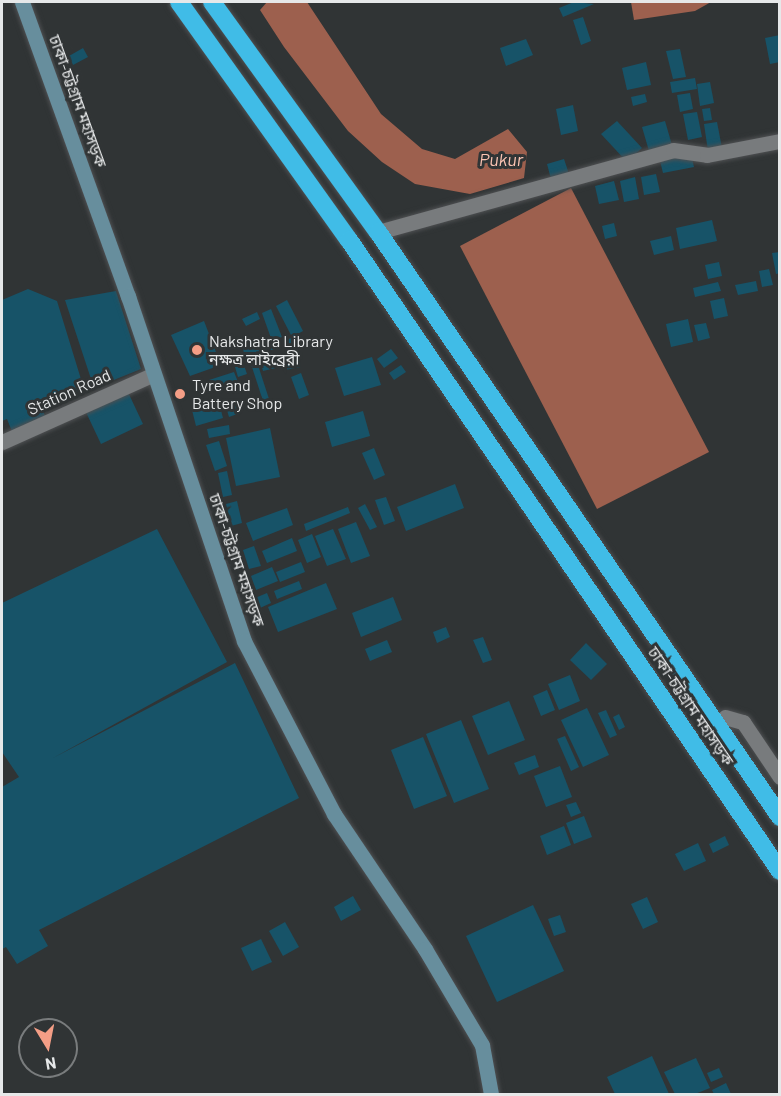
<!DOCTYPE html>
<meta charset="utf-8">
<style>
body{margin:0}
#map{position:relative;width:781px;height:1096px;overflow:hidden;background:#303435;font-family:Barlow,"Noto Sans Bengali",sans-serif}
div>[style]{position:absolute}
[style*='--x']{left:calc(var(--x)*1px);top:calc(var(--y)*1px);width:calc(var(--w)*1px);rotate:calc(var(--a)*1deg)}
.water>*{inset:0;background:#9d604e}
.building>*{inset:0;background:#175368}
.roads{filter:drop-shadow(0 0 2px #4e5052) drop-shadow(0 0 2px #4e5052)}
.street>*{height:15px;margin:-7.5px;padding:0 7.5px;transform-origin:7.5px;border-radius:7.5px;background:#787b7d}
.secondary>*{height:15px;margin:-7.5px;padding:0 7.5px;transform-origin:7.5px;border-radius:7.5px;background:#678e9d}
.highway>*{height:18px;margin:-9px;padding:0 9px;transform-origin:9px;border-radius:9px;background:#40bce7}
.dots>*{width:16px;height:16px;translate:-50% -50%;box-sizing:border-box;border:3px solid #303435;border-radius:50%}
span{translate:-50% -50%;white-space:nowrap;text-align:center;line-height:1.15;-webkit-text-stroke:6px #303435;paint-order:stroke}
.street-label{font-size:16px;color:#e6e8e9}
.poi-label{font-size:16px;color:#e6e8e9}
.left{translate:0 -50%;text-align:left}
.water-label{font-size:18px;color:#fbc3b2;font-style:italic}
.frame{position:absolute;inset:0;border:3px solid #e6e8e9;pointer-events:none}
.north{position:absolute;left:18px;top:1018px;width:60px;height:60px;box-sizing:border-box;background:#303435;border:2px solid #797c7d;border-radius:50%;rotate:170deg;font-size:16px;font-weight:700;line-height:24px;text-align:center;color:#e6e8e9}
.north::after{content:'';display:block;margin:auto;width:21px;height:27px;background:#f49e86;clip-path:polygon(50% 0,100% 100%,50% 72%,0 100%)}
</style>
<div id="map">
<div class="water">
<div style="clip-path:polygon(267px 2px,307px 2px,381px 114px,422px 149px,455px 159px,508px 129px,527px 152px,524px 178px,470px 194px,415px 184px,382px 162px,348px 131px,284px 47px,260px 10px)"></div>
<div style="clip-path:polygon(631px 2px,711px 2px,695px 11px,634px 20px)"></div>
<div style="clip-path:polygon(571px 188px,709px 452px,597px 509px,460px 246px)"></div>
</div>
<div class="building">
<div style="clip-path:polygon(574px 2px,594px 4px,563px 17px,559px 8px)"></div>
<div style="clip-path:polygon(583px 17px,591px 41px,581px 45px,573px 20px)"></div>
<div style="clip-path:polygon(780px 35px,780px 62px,770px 64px,765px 38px)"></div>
<div style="clip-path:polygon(526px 39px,533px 55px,506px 66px,500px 48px)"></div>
<div style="clip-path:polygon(83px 48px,88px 57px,73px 65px,69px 56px)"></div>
<div style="clip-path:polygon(680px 49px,686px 77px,673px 79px,666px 51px)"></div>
<div style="clip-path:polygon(646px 62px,651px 85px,627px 90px,622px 68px)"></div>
<div style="clip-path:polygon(695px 78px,697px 89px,672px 93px,670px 82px)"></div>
<div style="clip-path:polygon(710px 82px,714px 103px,700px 106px,697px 84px)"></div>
<div style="clip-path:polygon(690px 93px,693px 109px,680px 112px,677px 95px)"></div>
<div style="clip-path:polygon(645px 94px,647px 102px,633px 106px,631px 97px)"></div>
<div style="clip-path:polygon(573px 105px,578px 131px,561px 135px,556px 109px)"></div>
<div style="clip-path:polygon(710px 108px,712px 120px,704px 121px,702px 109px)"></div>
<div style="clip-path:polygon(697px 112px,702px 137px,688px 140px,683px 114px)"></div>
<div style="clip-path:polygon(617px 121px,642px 148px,627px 162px,601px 134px)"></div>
<div style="clip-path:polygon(665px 121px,672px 145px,649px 151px,642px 127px)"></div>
<div style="clip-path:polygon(717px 122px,722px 148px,708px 151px,704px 124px)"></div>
<div style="clip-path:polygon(691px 154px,694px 167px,663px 173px,660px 161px)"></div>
<div style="clip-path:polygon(564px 159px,569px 174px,551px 179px,547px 164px)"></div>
<div style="clip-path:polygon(656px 174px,660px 192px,644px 195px,641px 177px)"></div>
<div style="clip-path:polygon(635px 177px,639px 199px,624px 202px,620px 181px)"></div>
<div style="clip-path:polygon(614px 181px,619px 200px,599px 204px,595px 186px)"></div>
<div style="clip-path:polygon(712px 220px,717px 241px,680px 249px,676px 228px)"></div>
<div style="clip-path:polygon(614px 223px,617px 236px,605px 239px,602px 226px)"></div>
<div style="clip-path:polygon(671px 236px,674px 250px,654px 255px,650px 241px)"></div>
<div style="clip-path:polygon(780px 252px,780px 273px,776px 274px,772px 253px)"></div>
<div style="clip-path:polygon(719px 262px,722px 276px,708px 279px,705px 265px)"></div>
<div style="clip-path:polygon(769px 269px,773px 285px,762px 287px,759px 271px)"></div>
<div style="clip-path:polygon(756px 281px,758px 291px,738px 295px,735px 285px)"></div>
<div style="clip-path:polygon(718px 282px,721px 291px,695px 297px,693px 288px)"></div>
<div style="clip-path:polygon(28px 289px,57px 301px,84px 389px,30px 410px,41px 406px,49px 426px,15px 439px,7px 419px,2px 421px,2px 300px)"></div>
<div style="clip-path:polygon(116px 291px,141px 369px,94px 388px,65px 300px)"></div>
<div style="clip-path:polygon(724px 298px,728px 316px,714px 319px,710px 301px)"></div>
<div style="clip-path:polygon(287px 300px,303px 331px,292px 337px,276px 306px)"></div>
<div style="clip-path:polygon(271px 309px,282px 337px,272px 341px,262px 313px)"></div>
<div style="clip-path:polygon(257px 312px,260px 319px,246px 326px,242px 319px)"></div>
<div style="clip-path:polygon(688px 319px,693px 342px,671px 347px,666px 324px)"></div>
<div style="clip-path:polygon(204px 321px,221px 365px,190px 376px,171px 335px)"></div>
<div style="clip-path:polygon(706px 323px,710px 338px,698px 341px,694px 325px)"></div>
<div style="clip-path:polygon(302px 336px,304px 343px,271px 350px,269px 343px)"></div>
<div style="clip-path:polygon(263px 345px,265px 356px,245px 360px,243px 348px)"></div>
<div style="clip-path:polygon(391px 349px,398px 358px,384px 368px,377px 359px)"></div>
<div style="clip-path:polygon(298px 350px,301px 367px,285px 370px,282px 354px)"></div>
<div style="clip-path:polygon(240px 354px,247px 374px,238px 377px,232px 357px)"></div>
<div style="clip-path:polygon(277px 356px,280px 367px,263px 371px,260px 360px)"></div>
<div style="clip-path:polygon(372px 357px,381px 385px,344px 396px,335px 368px)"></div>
<div style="clip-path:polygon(257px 362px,269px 399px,263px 401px,251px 364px)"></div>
<div style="clip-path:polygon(401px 365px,406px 372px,394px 380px,389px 373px)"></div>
<div style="clip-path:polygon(234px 372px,238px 382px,212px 390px,209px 380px)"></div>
<div style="clip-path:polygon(301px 373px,309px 395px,299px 399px,291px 377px)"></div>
<div style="clip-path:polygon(126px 388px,143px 424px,101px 444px,84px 408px)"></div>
<div style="clip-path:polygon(218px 399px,223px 418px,196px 426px,191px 406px)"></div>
<div style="clip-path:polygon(237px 404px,240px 413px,229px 417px,226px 407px)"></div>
<div style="clip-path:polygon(363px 411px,370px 436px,332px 447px,325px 422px)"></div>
<div style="clip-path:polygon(229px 425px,230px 434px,209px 438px,207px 429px)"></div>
<div style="clip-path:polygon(270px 428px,280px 477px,236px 486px,226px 438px)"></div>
<div style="clip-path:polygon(219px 441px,227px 466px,215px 471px,206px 445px)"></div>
<div style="clip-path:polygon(374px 448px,385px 475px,374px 480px,362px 453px)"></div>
<div style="clip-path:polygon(227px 471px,232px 495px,223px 497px,218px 473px)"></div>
<div style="clip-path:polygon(455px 484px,464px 508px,406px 531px,397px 507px)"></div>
<div style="clip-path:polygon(386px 497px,395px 521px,384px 525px,375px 500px)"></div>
<div style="clip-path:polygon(237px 501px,242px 523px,231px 526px,226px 504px)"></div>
<div style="clip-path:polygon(365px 504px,377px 527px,370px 530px,358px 508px)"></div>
<div style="clip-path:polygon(348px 507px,350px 513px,306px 531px,304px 524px)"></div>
<div style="clip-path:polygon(287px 508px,293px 525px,253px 541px,246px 523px)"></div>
<div style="clip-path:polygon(356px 522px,370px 556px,351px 563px,338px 529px)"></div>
<div style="clip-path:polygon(157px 529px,227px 662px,53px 758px,235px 663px,299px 798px,39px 930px,48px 946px,17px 964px,6px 947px,2px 949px,2px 787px,19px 777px,2px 752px,2px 603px)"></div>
<div style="clip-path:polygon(333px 529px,346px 559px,327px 566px,315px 536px)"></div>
<div style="clip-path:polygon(312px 534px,321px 557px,307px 563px,298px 540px)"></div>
<div style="clip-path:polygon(292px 538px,297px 551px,267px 563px,262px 551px)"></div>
<div style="clip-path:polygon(254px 546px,261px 566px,249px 569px,243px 550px)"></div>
<div style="clip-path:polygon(301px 562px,305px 572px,280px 582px,276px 572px)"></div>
<div style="clip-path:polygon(272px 567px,278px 581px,256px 590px,251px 576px)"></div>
<div style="clip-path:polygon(299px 581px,302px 589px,277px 599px,274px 591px)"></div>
<div style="clip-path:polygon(326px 583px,337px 609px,278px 632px,268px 607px)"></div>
<div style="clip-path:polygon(267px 593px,271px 603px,260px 608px,255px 598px)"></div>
<div style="clip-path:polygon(393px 597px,402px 620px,361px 637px,352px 613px)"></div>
<div style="clip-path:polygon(446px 627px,450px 637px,437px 643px,433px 632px)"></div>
<div style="clip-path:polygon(483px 637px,492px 660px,483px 663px,473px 640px)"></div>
<div style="clip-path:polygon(387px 640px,392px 652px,370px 661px,365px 649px)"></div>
<div style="clip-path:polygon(586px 643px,607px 664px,591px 680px,570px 660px)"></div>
<div style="clip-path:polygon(570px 675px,580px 701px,559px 710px,548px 684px)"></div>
<div style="clip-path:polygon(547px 690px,555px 710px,541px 716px,533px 696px)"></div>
<div style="clip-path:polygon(509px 701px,525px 740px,488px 755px,472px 716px)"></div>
<div style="clip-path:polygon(587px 708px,609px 755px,583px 767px,561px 720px)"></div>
<div style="clip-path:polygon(606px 710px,617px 735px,610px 738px,598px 713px)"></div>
<div style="clip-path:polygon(619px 714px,625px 727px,619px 730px,613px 717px)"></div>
<div style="clip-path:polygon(461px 720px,489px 789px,454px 803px,426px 734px)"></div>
<div style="clip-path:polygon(565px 736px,579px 767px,571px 771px,557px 739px)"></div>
<div style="clip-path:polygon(423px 737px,447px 796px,414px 809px,391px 750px)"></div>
<div style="clip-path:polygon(535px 755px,539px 767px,519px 775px,514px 763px)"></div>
<div style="clip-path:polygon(560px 766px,572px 797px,546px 807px,534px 776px)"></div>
<div style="clip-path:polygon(576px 802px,581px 813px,571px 817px,566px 805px)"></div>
<div style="clip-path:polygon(584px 816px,592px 837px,574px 844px,566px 823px)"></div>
<div style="clip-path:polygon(564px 826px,571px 845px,547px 855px,540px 836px)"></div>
<div style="clip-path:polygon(725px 836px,729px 845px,713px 853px,709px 844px)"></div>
<div style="clip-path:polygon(698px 843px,706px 861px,684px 871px,675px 854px)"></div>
<div style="clip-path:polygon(353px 896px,361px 910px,341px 921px,334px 907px)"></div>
<div style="clip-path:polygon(647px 897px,658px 922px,643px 929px,631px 904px)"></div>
<div style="clip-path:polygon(533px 905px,564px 971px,497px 1002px,466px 936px)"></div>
<div style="clip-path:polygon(560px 915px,566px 932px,554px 936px,548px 919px)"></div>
<div style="clip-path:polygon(285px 922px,299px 947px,283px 956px,269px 931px)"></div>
<div style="clip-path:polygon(261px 939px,272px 962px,252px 971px,241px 948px)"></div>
<div style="clip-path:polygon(652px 1056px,669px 1094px,615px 1094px,607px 1077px)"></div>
<div style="clip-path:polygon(696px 1058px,710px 1088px,695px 1094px,675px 1094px,664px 1072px)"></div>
<div style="clip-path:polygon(719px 1068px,723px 1077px,711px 1082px,707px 1073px)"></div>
<div style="clip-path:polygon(726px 1083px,731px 1094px,714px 1094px,712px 1090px)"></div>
</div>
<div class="roads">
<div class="street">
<div style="--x:378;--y:232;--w:306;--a:-15.5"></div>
<div style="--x:673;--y:150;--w:34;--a:8"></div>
<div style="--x:707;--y:155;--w:74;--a:-10.9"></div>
<div style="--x:2;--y:442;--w:164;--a:-24.1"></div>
<div style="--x:725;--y:717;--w:19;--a:16"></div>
<div style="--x:743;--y:722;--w:66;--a:56.1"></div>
</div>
<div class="secondary">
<div style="--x:22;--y:2;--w:313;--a:70.2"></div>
<div style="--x:128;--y:296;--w:364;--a:71.4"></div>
<div style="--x:244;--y:641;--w:195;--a:62.5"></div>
<div style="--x:334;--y:814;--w:163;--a:56"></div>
<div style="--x:425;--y:949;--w:112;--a:59.3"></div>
<div style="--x:482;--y:1045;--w:50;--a:79.6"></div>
</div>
<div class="highway">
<div style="--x:179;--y:2;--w:292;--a:54.5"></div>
<div style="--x:349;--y:240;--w:764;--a:55.67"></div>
<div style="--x:212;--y:2;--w:284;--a:54.2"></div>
<div style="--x:378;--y:232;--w:710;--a:55.5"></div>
</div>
</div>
<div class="dots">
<div style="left:197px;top:350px;background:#f49e86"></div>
<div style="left:180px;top:394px;background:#f49e86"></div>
</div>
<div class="street-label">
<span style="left:78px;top:101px;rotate:70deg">ঢাকা-চট্টগ্রাম মহাসড়ক</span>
<span style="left:69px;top:392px;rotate:-24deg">Station Road</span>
<span style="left:237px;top:560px;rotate:71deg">ঢাকা-চট্টগ্রাম মহাসড়ক</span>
<span style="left:691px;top:706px;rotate:56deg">ঢাকা-চট্টগ্রাম মহাসড়ক</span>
</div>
<div class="poi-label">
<span class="left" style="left:209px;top:350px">Nakshatra Library<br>নক্ষত্র লাইব্রেরী</span>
<span class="left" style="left:192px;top:394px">Tyre and<br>Battery Shop</span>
</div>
<div class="water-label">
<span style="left:501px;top:159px">Pukur</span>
</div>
<div class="frame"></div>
<div class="north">N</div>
</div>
